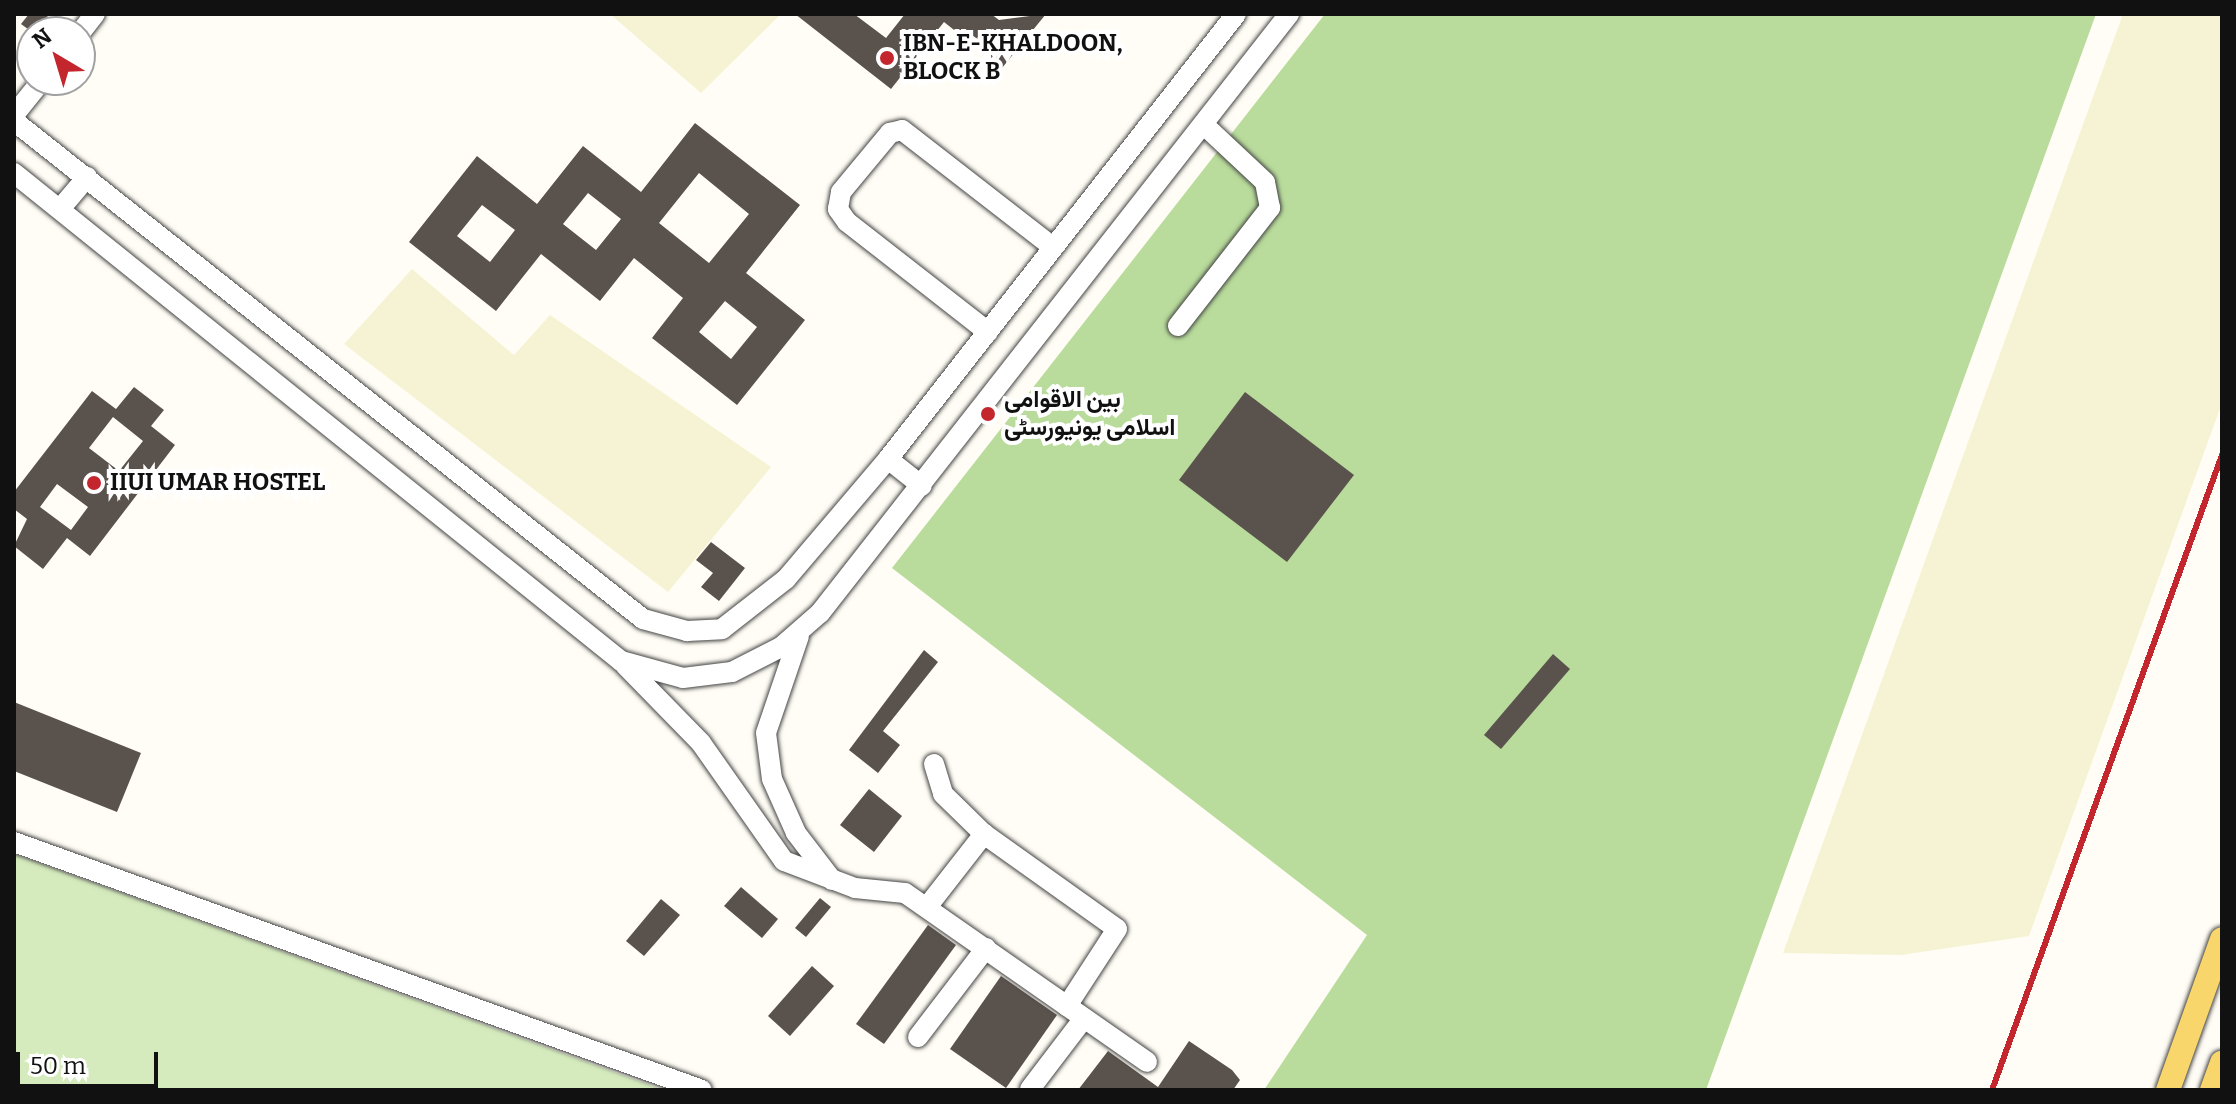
<!DOCTYPE html>
<meta charset="utf-8">
<style>
body{margin:0}
#map{position:relative;width:2236px;height:1104px;overflow:hidden;background:#fffdf5;font-family:Bitter,Vazirmatn,serif}
div>[style]{position:absolute}
[style*='--x']{left:calc(var(--x)*1px);top:calc(var(--y)*1px);width:calc(var(--w)*1px);rotate:calc(var(--a)*1deg)}
.farmland>*{inset:0;background:#f6f3d4}
.green>*{inset:0;background:#d5ebbd}
.forest>*{inset:0;background:#b9dc9c}
.building>*{inset:0;background:#5a524d}
.roads{filter:drop-shadow(0 0 2px #444) drop-shadow(0 0 2px #444)}
.minor>*{height:20px;margin:-10px;padding:0 10px;transform-origin:10px;border-radius:10px;background:#fff}
.major>*{height:24px;margin:-12px;padding:0 12px;transform-origin:12px;border-radius:12px;background:#f9d66b}
.rail>*{height:6px;margin:-3px;padding:0 3px;transform-origin:3px;border-radius:3px;background:#c4262e}
.dots>*{width:22px;height:22px;translate:-50% -50%;box-sizing:border-box;border:4px solid #fff;border-radius:50%}
span{translate:-50% -50%;white-space:nowrap;text-align:center;line-height:1.15;-webkit-text-stroke:8px #fff;paint-order:stroke}
.poi-label{font-size:24px;color:#111;font-weight:700}
.left{translate:0 -50%;text-align:left}
.frame{position:absolute;inset:0;border:16px solid #111;pointer-events:none}
.north{position:absolute;left:16px;top:16px;width:80px;height:80px;box-sizing:border-box;background:#fff;border:2px solid #a0a0a0;border-radius:50%;rotate:322deg;font-size:22px;font-weight:700;line-height:32px;text-align:center;color:#111}
.north::after{content:'';display:block;margin:auto;width:28px;height:36px;background:#c4262e;clip-path:polygon(50% 0,100% 100%,50% 72%,0 100%)}
.scale{position:absolute;left:16px;top:1052px;width:142px;height:36px;box-sizing:border-box;border:4px solid #111;border-top:0;padding-left:10px;font-size:24px;line-height:28px;white-space:nowrap;color:#111;-webkit-text-stroke:6px #fff;paint-order:stroke}
</style>
<div id="map">
<div class="farmland">
<div style="clip-path:polygon(610px 14px,781px 14px,701px 93px)"></div>
<div style="clip-path:polygon(2123px 14px,2222px 14px,2222px 403px,2029px 936px,1901px 955px,1783px 953px)"></div>
<div style="clip-path:polygon(412px 269px,514px 355px,550px 315px,771px 467px,668px 592px,344px 344px)"></div>
</div>
<div class="green">
<div style="clip-path:polygon(14px 854px,658px 1088px,14px 1090px)"></div>
</div>
<div class="forest">
<div style="clip-path:polygon(1325px 14px,2096px 14px,1706px 1090px,1264px 1090px,1367px 935px,892px 568px)"></div>
</div>
<div class="building">
<div style="clip-path:polygon(29px 14px,50px 14px,32px 32px,21px 24px)"></div>
<div style="clip-path:polygon(795px 14px,854px 14px,886px 38px,905px 14px,991px 14px,999px 20px,1046px 14px,1002px 68px,944px 22px,891px 89px)"></div>
<div style="clip-path:polygon(evenodd,695px 123px,800px 205px,746px 273px,805px 320px,737px 405px,652px 338px,683px 298px,634px 258px,600px 301px,541px 254px,496px 311px,409px 242px,477px 156px,537px 204px,583px 146px,641px 192px,695px 123px,699px 173px,749px 214px,709px 263px,659px 223px,699px 173px,695px 123px,588px 193px,621px 219px,596px 250px,563px 224px,588px 193px,695px 123px,482px 205px,515px 230px,490px 262px,457px 236px,482px 205px,695px 123px,725px 301px,757px 327px,731px 359px,699px 332px,725px 301px)"></div>
<div style="clip-path:polygon(evenodd,134px 387px,164px 410px,151px 426px,175px 445px,90px 556px,67px 538px,43px 569px,14px 546px,27px 519px,14px 509px,14px 492px,92px 391px,116px 409px,134px 387px,113px 417px,143px 441px,119px 471px,89px 448px,113px 417px,134px 387px,57px 484px,88px 507px,71px 530px,40px 507px,57px 484px)"></div>
<div style="clip-path:polygon(1245px 392px,1354px 475px,1287px 562px,1179px 480px)"></div>
<div style="clip-path:polygon(711px 542px,745px 568px,719px 601px,701px 587px,713px 573px,696px 560px)"></div>
<div style="clip-path:polygon(924px 650px,938px 662px,883px 731px,900px 745px,878px 773px,849px 750px)"></div>
<div style="clip-path:polygon(1553px 654px,1570px 669px,1501px 749px,1484px 735px)"></div>
<div style="clip-path:polygon(14px 702px,141px 753px,117px 812px,14px 771px)"></div>
<div style="clip-path:polygon(869px 789px,902px 816px,874px 852px,840px 825px)"></div>
<div style="clip-path:polygon(741px 887px,778px 919px,762px 938px,724px 906px)"></div>
<div style="clip-path:polygon(820px 898px,831px 907px,806px 937px,795px 928px)"></div>
<div style="clip-path:polygon(661px 899px,680px 915px,644px 956px,626px 941px)"></div>
<div style="clip-path:polygon(928px 925px,956px 945px,884px 1044px,856px 1024px)"></div>
<div style="clip-path:polygon(812px 966px,834px 986px,790px 1036px,768px 1016px)"></div>
<div style="clip-path:polygon(1001px 976px,1057px 1015px,1006px 1088px,950px 1049px)"></div>
<div style="clip-path:polygon(1189px 1041px,1232px 1070px,1240px 1080px,1233px 1090px,1078px 1090px,1108px 1051px,1158px 1087px)"></div>
</div>
<div class="roads">
<div class="minor">
<div style="--x:80;--y:33;--w:24;--a:-52"></div>
<div style="--x:14;--y:115;--w:45;--a:-51.3"></div>
<div style="--x:14;--y:121;--w:802;--a:38.37"></div>
<div style="--x:643;--y:619;--w:46;--a:15.3"></div>
<div style="--x:687;--y:631;--w:35;--a:-3"></div>
<div style="--x:722;--y:629;--w:81;--a:-38"></div>
<div style="--x:786;--y:579;--w:157;--a:-49.6"></div>
<div style="--x:888;--y:459;--w:565;--a:-51.97"></div>
<div style="--x:14;--y:173;--w:779;--a:38.8"></div>
<div style="--x:621;--y:661;--w:64;--a:15.3"></div>
<div style="--x:683;--y:678;--w:49;--a:-7"></div>
<div style="--x:732;--y:672;--w:55;--a:-27"></div>
<div style="--x:781;--y:647;--w:52;--a:-41.1"></div>
<div style="--x:820;--y:613;--w:761;--a:-51.94"></div>
<div style="--x:60;--y:209;--w:42;--a:-49.8"></div>
<div style="--x:1178;--y:326;--w:150;--a:-52.1"></div>
<div style="--x:1270;--y:208;--w:26;--a:-101"></div>
<div style="--x:1265;--y:182;--w:83;--a:-136.9"></div>
<div style="--x:988;--y:332;--w:179;--a:-142"></div>
<div style="--x:847;--y:222;--w:16;--a:-125"></div>
<div style="--x:838;--y:209;--w:17;--a:-80"></div>
<div style="--x:841;--y:192;--w:77;--a:-50.3"></div>
<div style="--x:890;--y:133;--w:12;--a:-14"></div>
<div style="--x:902;--y:130;--w:191;--a:37.8"></div>
<div style="--x:888;--y:459;--w:43;--a:38.5"></div>
<div style="--x:799;--y:636;--w:102;--a:108.8"></div>
<div style="--x:766;--y:733;--w:46;--a:82.6"></div>
<div style="--x:772;--y:779;--w:59;--a:66"></div>
<div style="--x:796;--y:833;--w:59;--a:52.5"></div>
<div style="--x:625;--y:665;--w:109;--a:45.7"></div>
<div style="--x:701;--y:743;--w:144;--a:54.9"></div>
<div style="--x:784;--y:861;--w:76;--a:20.8"></div>
<div style="--x:855;--y:888;--w:50;--a:5.7"></div>
<div style="--x:905;--y:893;--w:295;--a:34.9"></div>
<div style="--x:934;--y:764;--w:31;--a:73"></div>
<div style="--x:943;--y:794;--w:57;--a:44.3"></div>
<div style="--x:984;--y:834;--w:163;--a:35.5"></div>
<div style="--x:1117;--y:929;--w:92;--a:123"></div>
<div style="--x:14;--y:842;--w:731;--a:19.82"></div>
<div style="--x:927;--y:907;--w:93;--a:-52"></div>
<div style="--x:918;--y:1037;--w:112;--a:-52.6"></div>
<div style="--x:1030;--y:1089;--w:89;--a:-52.7"></div>
</div>
<div class="major">
<div style="--x:2168;--y:1090;--w:160;--a:-70.3"></div>
<div style="--x:2212;--y:1090;--w:29;--a:-70"></div>
</div>
</div>
<div class="rail">
<div style="--x:1992;--y:1090;--w:675;--a:-70.09"></div>
</div>
<div class="dots">
<div style="left:887px;top:58px;background:#c4262e"></div>
<div style="left:988px;top:414px;background:#c4262e"></div>
<div style="left:94px;top:483px;background:#c4262e"></div>
</div>
<div class="poi-label">
<span class="left" style="left:903px;top:58px">IBN-E-KHALDOON,<br>BLOCK B</span>
<span class="left" style="left:1004px;top:414px">بین الاقوامی<br>اسلامی یونیورسٹی</span>
<span class="left" style="left:110px;top:483px">IIUI UMAR HOSTEL</span>
</div>
<div class="frame"></div>
<div class="north">N</div>
<div class="scale">50 m</div>
</div>
